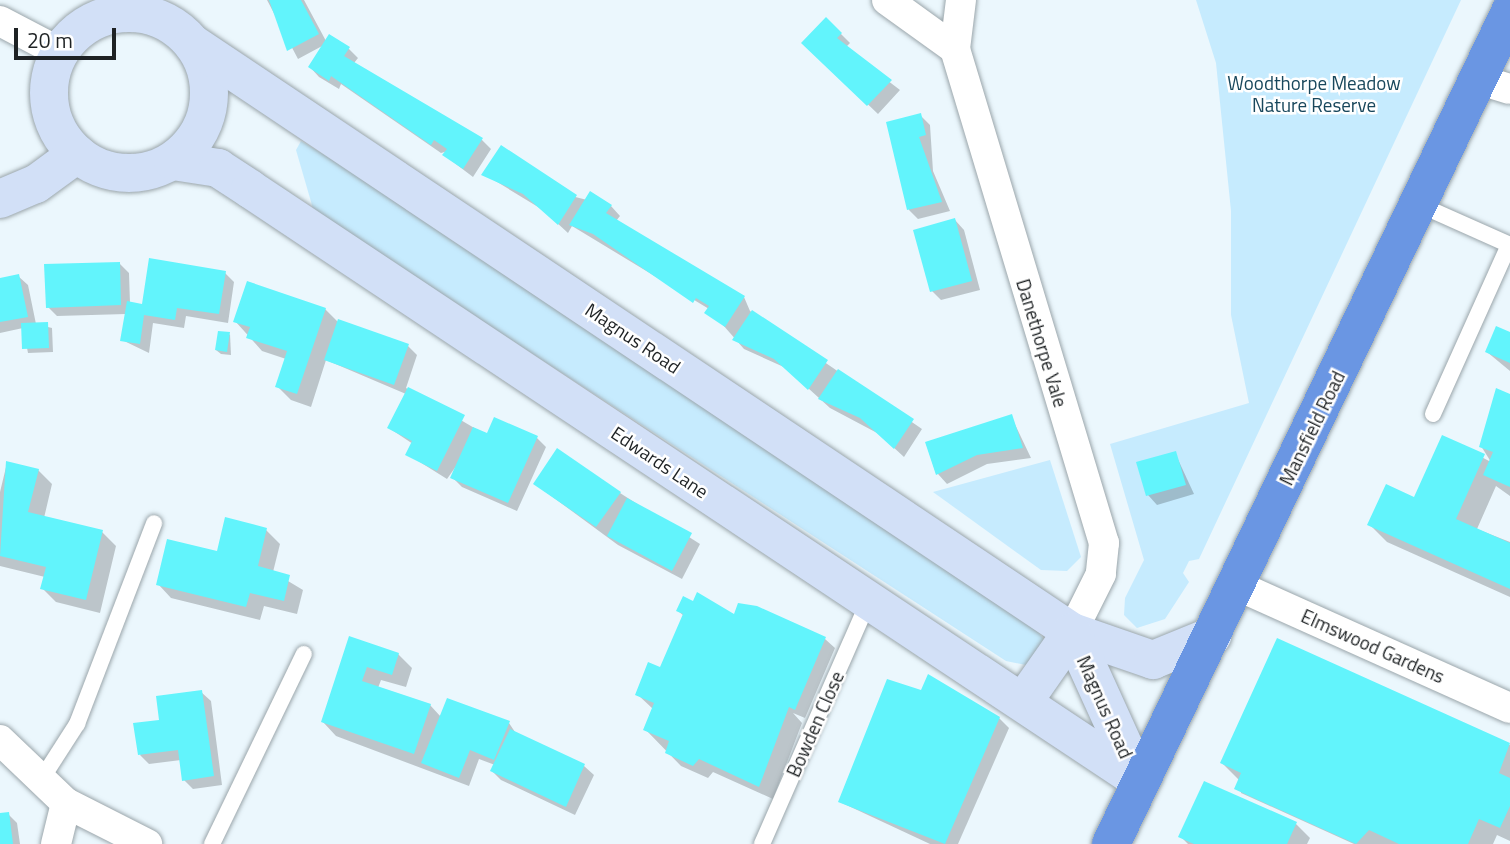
<!DOCTYPE html>
<style>
body{margin:0}
#map{position:relative;width:1510px;height:844px;overflow:hidden;background:#ebf7fd;font-family:"Titillium Web",sans-serif}
div>[style]{position:absolute}
[style*='--x']{left:calc(var(--x)*1px);top:calc(var(--y)*1px);width:calc(var(--w)*1px);rotate:calc(var(--a)*1deg)}
.green>*{inset:0;background:#c6ebfe}
.shadow>*{inset:0;background:#0003}
.building>*{inset:0;background:#62f4fc}
.roads{filter:drop-shadow(0 0 2px #9ba6ab) drop-shadow(0 0 2px #9ba6ab)}
.lane>*{height:16px;margin:-8px;padding:0 8px;transform-origin:8px;border-radius:8px;background:#fff}
.street>*{height:30px;margin:-15px;padding:0 15px;transform-origin:15px;border-radius:15px;background:#fff}
.secondary>*{height:38px;margin:-19px;padding:0 19px;transform-origin:19px;border-radius:19px;background:#d2e0f7}
.secondary>.ring{margin:-19px;padding:0;box-sizing:content-box;background:none;border:38px solid #d2e0f7;border-radius:50%}
.highway>*{height:38px;margin:-19px;padding:0 19px;transform-origin:19px;border-radius:19px;background:#6a96e3}
span{translate:-50% -50%;white-space:nowrap;text-align:center;line-height:1.15;-webkit-text-stroke:5px #fff;paint-order:stroke}
.park-label{font-size:19px;color:#18475c}
.street-label{font-size:19px;color:#1e2224}
.scale{position:absolute;left:14px;top:28px;width:102px;height:32px;box-sizing:border-box;border:4px solid #1e2224;border-top:0;padding-left:9px;font-size:21px;line-height:24px;white-space:nowrap;color:#1e2224;-webkit-text-stroke:5px #fff;paint-order:stroke}
</style>
<div id="map">
<div class="green">
<div style="clip-path:polygon(1196px 0,1461px 0,1199px 559px,1189px 561px,1183px 573px,1189px 582px,1165px 619px,1137px 628px,1124px 615px,1125px 598px,1144px 560px,1110px 444px,1249px 403px,1231px 315px,1231px 211px,1216px 63px)"></div>
<div style="clip-path:polygon(301px 141px,409px 205px,1031px 622px,1044px 640px,1026px 665px,1006px 661px,314px 212px,296px 150px)"></div>
<div style="clip-path:polygon(1050px 460px,1081px 557px,1067px 571px,1041px 570px,933px 492px)"></div>
</div>
<div class="shadow">
<div style="clip-path:polygon(267px 0,304px 0,326px 41px,349px 49px,358px 58px,354px 63px,482px 140px,491px 149px,473px 177px,444px 155px,448px 151px,441px 153px,341px 84px,339px 89px,319px 77px,310px 67px,324px 45px,298px 59px)"></div>
<div style="clip-path:polygon(826px 19px,850px 43px,845px 48px,900px 90px,878px 114px,813px 52px)"></div>
<div style="clip-path:polygon(920px 115px,930px 125px,933px 171px,950px 211px,918px 219px,909px 210px,888px 123px)"></div>
<div style="clip-path:polygon(484px 174px,611px 206px,620px 216px,616px 221px,744px 297px,750px 311px,922px 429px,904px 457px,879px 434px,830px 408px,786px 368px,744px 349px,709px 309px,572px 226px,568px 233px,543px 210px)"></div>
<div style="clip-path:polygon(955px 220px,964px 230px,980px 290px,941px 300px,932px 291px)"></div>
<div style="clip-path:polygon(119px 263px,129px 273px,130px 303px,143px 306px,225px 273px,234px 282px,228px 323px,186px 316px,184px 328px,153px 323px,149px 353px,122px 340px,126px 314px,57px 316px,48px 307px)"></div>
<div style="clip-path:polygon(18px 276px,28px 285px,36px 324px,52px 328px,53px 352px,28px 353px,23px 328px,0 333px,0 279px)"></div>
<div style="clip-path:polygon(325px 309px,339px 323px,408px 346px,417px 355px,406px 388px,488px 436px,537px 438px,546px 447px,517px 511px,462px 487px,452px 477px,459px 462px,447px 479px,407px 454px,413px 444px,389px 428px,406px 394px,326px 360px,311px 407px,291px 400px,277px 386px,286px 359px,262px 351px,235px 321px)"></div>
<div style="clip-path:polygon(230px 334px,231px 355px,221px 354px,216px 350px)"></div>
<div style="clip-path:polygon(1510px 334px,1510px 371px,1487px 352px)"></div>
<div style="clip-path:polygon(1510px 396px,1510px 496px,1496px 486px,1477px 529px,1510px 542px,1510px 597px,1387px 542px,1370px 525px,1415px 499px,1443px 437px,1491px 462px,1481px 446px)"></div>
<div style="clip-path:polygon(1011px 416px,1031px 458px,987px 464px,947px 484px,938px 474px,927px 443px)"></div>
<div style="clip-path:polygon(1175px 453px,1194px 494px,1157px 505px,1148px 495px)"></div>
<div style="clip-path:polygon(7px 463px,38px 470px,52px 484px,44px 518px,102px 532px,116px 546px,100px 613px,56px 602px,42px 588px,45px 577px,0 566px,0 492px)"></div>
<div style="clip-path:polygon(535px 484px,620px 493px,700px 544px,682px 579px,618px 545px)"></div>
<div style="clip-path:polygon(266px 530px,280px 544px,273px 572px,303px 590px,297px 614px,264px 606px,260px 620px,171px 598px,158px 584px)"></div>
<div style="clip-path:polygon(678px 611px,736px 617px,825px 639px,835px 648px,805px 718px,793px 713px,802px 723px,773px 799px,713px 772px,708px 778px,681px 766px,645px 729px,653px 709px,637px 694px,661px 669px,684px 616px)"></div>
<div style="clip-path:polygon(350px 638px,398px 654px,412px 668px,406px 687px,381px 680px,378px 688px,430px 705px,441px 717px,509px 723px,517px 735px,584px 766px,594px 775px,575px 815px,501px 780px,492px 771px,495px 765px,479px 759px,469px 786px,336px 736px,323px 722px)"></div>
<div style="clip-path:polygon(1278px 640px,1510px 745px,1510px 841px,1497px 835px,1493px 844px,1354px 844px,1241px 793px,1240px 781px,1222px 763px)"></div>
<div style="clip-path:polygon(201px 692px,211px 701px,222px 785px,193px 789px,184px 780px,181px 760px,149px 764px,140px 755px,161px 721px)"></div>
<div style="clip-path:polygon(922px 692px,999px 718px,1009px 728px,958px 844px,930px 844px,840px 802px)"></div>
<div style="clip-path:polygon(8px 814px,17px 823px,20px 844px,0 844px,0 815px)"></div>
<div style="clip-path:polygon(1296px 824px,1310px 838px,1307px 844px,1188px 844px,1181px 837px)"></div>
</div>
<div class="building">
<div style="clip-path:polygon(269px 0,301px 0,319px 34px,287px 51px)"></div>
<div style="clip-path:polygon(826px 17px,842px 33px,837px 38px,892px 80px,867px 106px,801px 43px)"></div>
<div style="clip-path:polygon(329px 34px,350px 47px,344px 56px,483px 138px,463px 169px,442px 155px,447px 149px,434px 140px,431px 145px,331px 76px,329px 81px,308px 67px)"></div>
<div style="clip-path:polygon(921px 113px,926px 135px,919px 137px,942px 202px,907px 210px,886px 122px)"></div>
<div style="clip-path:polygon(501px 145px,577px 195px,558px 225px,523px 194px,481px 175px)"></div>
<div style="clip-path:polygon(590px 191px,612px 205px,606px 213px,745px 296px,725px 327px,704px 313px,709px 306px,696px 298px,693px 303px,593px 234px,569px 225px)"></div>
<div style="clip-path:polygon(955px 218px,972px 281px,930px 292px,913px 230px)"></div>
<div style="clip-path:polygon(149px 258px,226px 271px,219px 314px,177px 308px,175px 320px,144px 315px,140px 344px,120px 341px,127px 301px,142px 304px)"></div>
<div style="clip-path:polygon(120px 262px,121px 305px,46px 308px,44px 264px)"></div>
<div style="clip-path:polygon(19px 274px,28px 317px,0 322px,0 278px)"></div>
<div style="clip-path:polygon(247px 281px,326px 308px,297px 394px,275px 387px,287px 351px,246px 338px,250px 327px,233px 322px)"></div>
<div style="clip-path:polygon(752px 310px,828px 360px,808px 390px,774px 359px,732px 340px)"></div>
<div style="clip-path:polygon(338px 319px,409px 344px,394px 385px,324px 360px)"></div>
<div style="clip-path:polygon(48px 322px,49px 348px,22px 349px,21px 323px)"></div>
<div style="clip-path:polygon(1496px 326px,1510px 332px,1510px 363px,1485px 352px)"></div>
<div style="clip-path:polygon(218px 331px,230px 332px,227px 352px,215px 350px)"></div>
<div style="clip-path:polygon(838px 369px,914px 419px,894px 449px,860px 418px,818px 399px)"></div>
<div style="clip-path:polygon(408px 387px,465px 415px,437px 471px,405px 455px,412px 441px,387px 428px)"></div>
<div style="clip-path:polygon(1496px 388px,1510px 394px,1510px 487px,1483px 475px,1493px 452px,1479px 447px)"></div>
<div style="clip-path:polygon(1012px 414px,1023px 448px,977px 455px,936px 475px,925px 442px)"></div>
<div style="clip-path:polygon(494px 417px,538px 436px,508px 503px,450px 478px,473px 427px,487px 433px)"></div>
<div style="clip-path:polygon(1442px 435px,1485px 454px,1456px 519px,1510px 543px,1510px 589px,1367px 525px,1386px 484px,1414px 497px)"></div>
<div style="clip-path:polygon(557px 448px,621px 492px,596px 527px,533px 484px)"></div>
<div style="clip-path:polygon(1176px 451px,1186px 485px,1146px 496px,1136px 462px)"></div>
<div style="clip-path:polygon(6px 461px,39px 469px,28px 512px,103px 530px,86px 600px,40px 589px,46px 567px,0 556px)"></div>
<div style="clip-path:polygon(627px 498px,692px 533px,672px 571px,607px 536px)"></div>
<div style="clip-path:polygon(225px 517px,267px 528px,258px 566px,290px 575px,284px 601px,250px 593px,246px 607px,156px 585px,167px 539px,217px 551px)"></div>
<div style="clip-path:polygon(697px 592px,734px 614px,738px 603px,757px 606px,826px 637px,795px 710px,789px 707px,759px 787px,699px 759px,693px 766px,665px 753px,669px 741px,643px 730px,654px 703px,635px 695px,648px 662px,660px 667px,683px 614px,676px 611px,683px 596px,693px 601px)"></div>
<div style="clip-path:polygon(349px 636px,399px 653px,392px 675px,367px 667px,362px 681px,431px 704px,414px 754px,321px 722px)"></div>
<div style="clip-path:polygon(1277px 638px,1510px 743px,1499px 773px,1510px 778px,1510px 806px,1500px 828px,1479px 819px,1468px 844px,1399px 844px,1369px 830px,1356px 844px,1234px 789px,1241px 773px,1220px 763px)"></div>
<div style="clip-path:polygon(928px 674px,1000px 717px,945px 844px,838px 802px,887px 679px,921px 690px)"></div>
<div style="clip-path:polygon(202px 690px,214px 776px,182px 781px,178px 750px,138px 755px,133px 723px,159px 720px,156px 696px)"></div>
<div style="clip-path:polygon(447px 698px,510px 721px,494px 760px,470px 750px,459px 778px,421px 763px)"></div>
<div style="clip-path:polygon(510px 729px,585px 764px,566px 807px,490px 771px)"></div>
<div style="clip-path:polygon(1204px 781px,1297px 822px,1287px 844px,1194px 844px,1178px 837px)"></div>
<div style="clip-path:polygon(9px 812px,13px 844px,0 844px,0 813px)"></div>
</div>
<div class="roads">
<div class="lane">
<div style="--x:1418;--y:204;--w:101;--a:24"></div>
<div style="--x:1433;--y:414;--w:185;--a:-65.8"></div>
<div style="--x:41;--y:780;--w:67;--a:-57.3"></div>
<div style="--x:77;--y:724;--w:215;--a:-69"></div>
<div style="--x:212;--y:844;--w:211;--a:-64.2"></div>
<div style="--x:762;--y:844;--w:263;--a:-66.3"></div>
</div>
<div class="street">
<div style="--x:887;--y:0;--w:84;--a:35.8"></div>
<div style="--x:961;--y:0;--w:49;--a:97"></div>
<div style="--x:955;--y:49;--w:516;--a:73.22"></div>
<div style="--x:1104;--y:543;--w:31;--a:96"></div>
<div style="--x:1101;--y:574;--w:65;--a:116.6"></div>
<div style="--x:0;--y:21;--w:67;--a:27.7"></div>
<div style="--x:1477;--y:79;--w:34;--a:17"></div>
<div style="--x:1236;--y:585;--w:300;--a:24.2"></div>
<div style="--x:0;--y:740;--w:91;--a:43.7"></div>
<div style="--x:66;--y:803;--w:91;--a:26.8"></div>
<div style="--x:56;--y:844;--w:42;--a:-76.3"></div>
</div>
<div class="secondary">
<div class="ring" style="left:49px;top:13px;width:122px;height:122px"></div>
<div style="--x:193;--y:44;--w:1058;--a:33.78"></div>
<div style="--x:1072;--y:632;--w:86;--a:19.1"></div>
<div style="--x:1153;--y:660;--w:64;--a:-22.1"></div>
<div style="--x:173;--y:161;--w:46;--a:8.8"></div>
<div style="--x:218;--y:168;--w:38;--a:33"></div>
<div style="--x:250;--y:189;--w:1069;--a:33.63"></div>
<div style="--x:0;--y:199;--w:39;--a:-23"></div>
<div style="--x:36;--y:184;--w:51;--a:-36.2"></div>
<div style="--x:1072;--y:632;--w:155;--a:65.6"></div>
<div style="--x:1023;--y:702;--w:85;--a:-55"></div>
</div>
<div class="highway">
<div style="--x:1111;--y:844;--w:923;--a:-64.38"></div>
</div>
</div>
<div class="park-label">
<span style="left:1314px;top:94px">Woodthorpe Meadow<br>Nature Reserve</span>
</div>
<div class="street-label">
<span style="left:633px;top:338px;rotate:34deg">Magnus Road</span>
<span style="left:1042px;top:343px;rotate:73deg">Danethorpe Vale</span>
<span style="left:1312px;top:428px;rotate:-64deg">Mansfield Road</span>
<span style="left:660px;top:462px;rotate:34deg">Edwards Lane</span>
<span style="left:1373px;top:646px;rotate:24deg">Elmswood Gardens</span>
<span style="left:1105px;top:707px;rotate:66deg">Magnus Road</span>
<span style="left:815px;top:724px;rotate:-66deg">Bowden Close</span>
</div>
<div class="scale">20 m</div>
</div>
